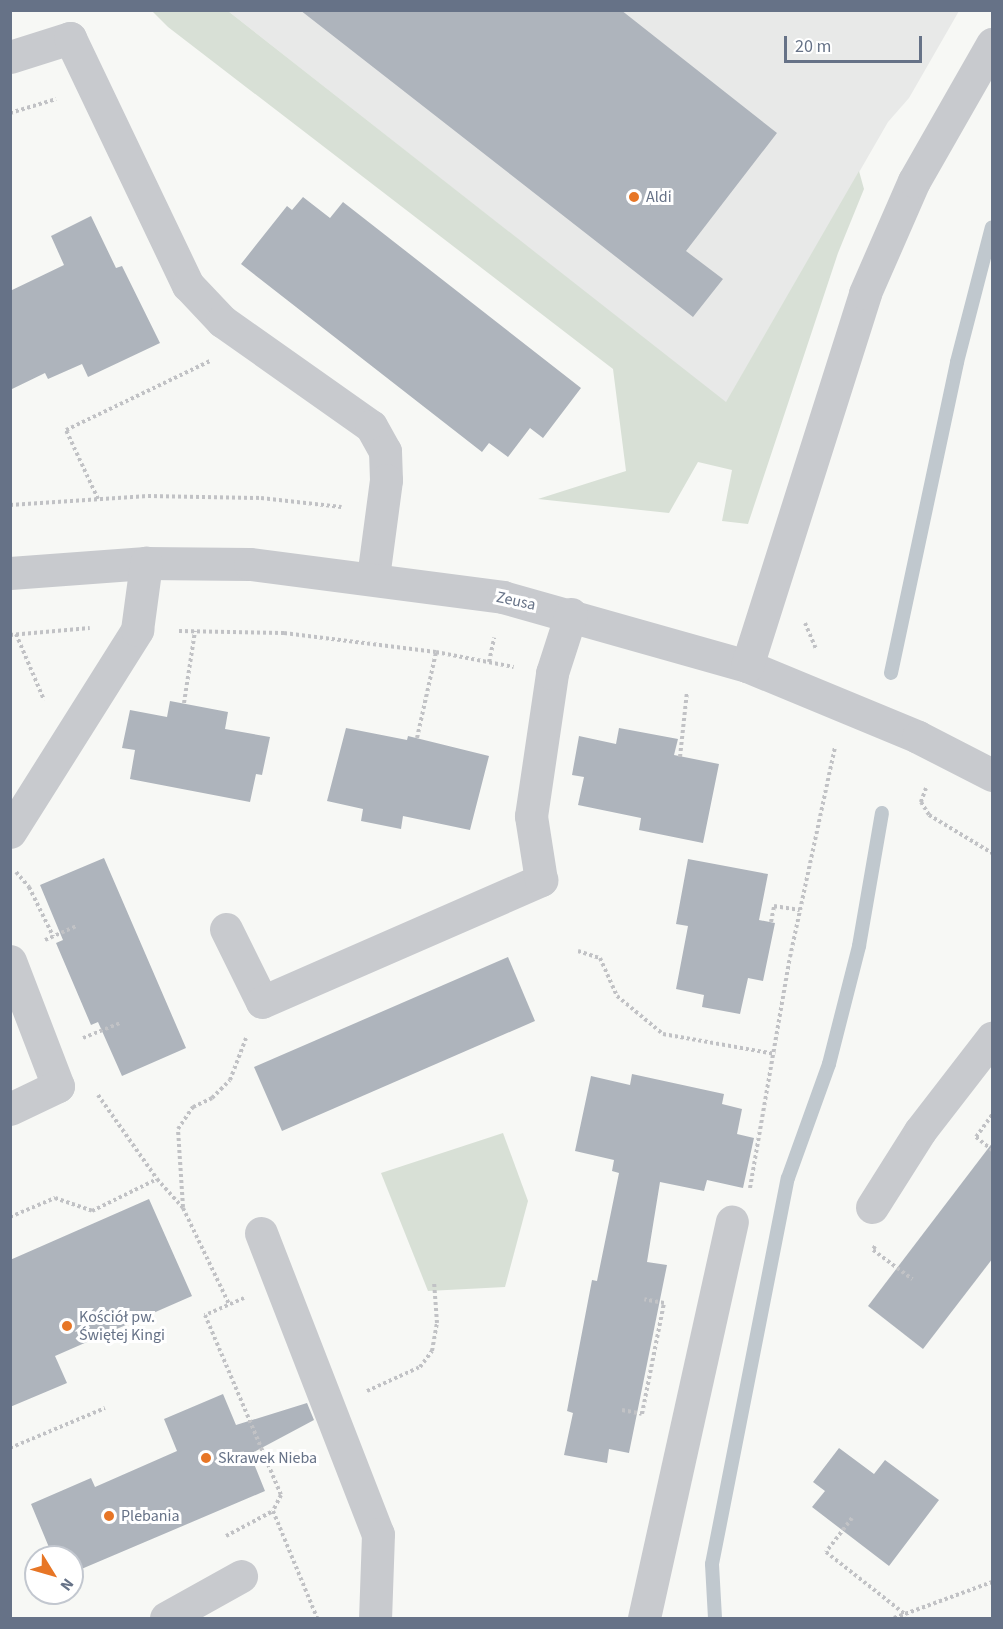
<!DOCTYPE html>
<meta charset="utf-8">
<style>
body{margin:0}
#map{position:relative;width:1003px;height:1629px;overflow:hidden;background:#f7f8f5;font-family:"Source Sans 3",sans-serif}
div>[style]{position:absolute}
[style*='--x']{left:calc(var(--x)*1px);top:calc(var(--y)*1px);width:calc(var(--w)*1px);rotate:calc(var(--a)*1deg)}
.built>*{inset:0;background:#e8e9e8}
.green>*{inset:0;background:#d8e0d6}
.stream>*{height:14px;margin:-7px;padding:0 7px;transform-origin:7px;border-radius:7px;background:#c0c8ce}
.building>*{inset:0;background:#aeb4bc}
.path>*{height:4px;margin-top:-2px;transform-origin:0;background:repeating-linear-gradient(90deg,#c1c2c5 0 3px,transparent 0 6px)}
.minor>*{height:33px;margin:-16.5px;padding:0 16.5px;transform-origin:16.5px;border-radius:16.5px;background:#c8cace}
.dots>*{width:16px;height:16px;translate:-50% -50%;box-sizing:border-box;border:3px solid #fff;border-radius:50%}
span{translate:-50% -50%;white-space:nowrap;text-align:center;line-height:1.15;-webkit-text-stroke:6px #fff;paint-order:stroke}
.poi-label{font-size:16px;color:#667287}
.left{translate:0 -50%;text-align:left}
.street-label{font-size:16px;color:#667287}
.frame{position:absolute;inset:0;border:12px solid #667287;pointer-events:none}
.north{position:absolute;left:24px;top:1545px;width:60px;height:60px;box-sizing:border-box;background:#fff;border:2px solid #c2c7cf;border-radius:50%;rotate:127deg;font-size:16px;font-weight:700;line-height:24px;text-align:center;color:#667287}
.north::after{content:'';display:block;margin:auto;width:21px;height:27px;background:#e77626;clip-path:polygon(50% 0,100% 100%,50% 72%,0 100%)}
.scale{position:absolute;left:784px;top:36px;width:138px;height:27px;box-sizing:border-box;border:3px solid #667287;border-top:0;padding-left:8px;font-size:18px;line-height:21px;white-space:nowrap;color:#667287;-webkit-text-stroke:4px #fff;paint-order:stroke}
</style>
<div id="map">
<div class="built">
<div style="clip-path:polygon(228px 11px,959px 11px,909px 98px,888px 122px,726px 403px)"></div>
</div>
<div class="green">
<div style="clip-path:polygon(152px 11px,228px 11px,726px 402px,859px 171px,864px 189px,838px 253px,748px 524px,722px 521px,732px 470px,698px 462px,669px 513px,538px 499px,626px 471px,613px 369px,168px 27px)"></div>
<div style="clip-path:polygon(503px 1133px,528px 1201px,505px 1287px,428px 1291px,381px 1173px)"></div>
</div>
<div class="stream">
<div style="--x:891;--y:673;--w:318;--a:-78"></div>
<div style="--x:957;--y:362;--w:139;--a:-75.5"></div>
<div style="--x:715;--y:1618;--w:54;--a:-93.2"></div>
<div style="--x:712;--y:1564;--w:393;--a:-78.9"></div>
<div style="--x:788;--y:1178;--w:121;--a:-70.2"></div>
<div style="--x:829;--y:1064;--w:122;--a:-75.7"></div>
<div style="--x:859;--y:946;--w:135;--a:-80.2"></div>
</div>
<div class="building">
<div style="clip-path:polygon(300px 10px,621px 10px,777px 133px,686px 251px,723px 279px,693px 317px)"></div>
<div style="clip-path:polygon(303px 197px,330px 218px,343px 202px,581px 388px,543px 438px,530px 428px,508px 457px,489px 443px,482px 452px,241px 264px,287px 206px,292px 210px)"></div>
<div style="clip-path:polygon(91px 216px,116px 268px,122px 266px,160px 343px,88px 377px,82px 364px,48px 379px,45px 373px,10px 390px,10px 291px,64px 265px,51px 236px)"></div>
<div style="clip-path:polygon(170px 701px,228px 712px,225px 729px,270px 737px,262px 775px,256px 774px,250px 802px,130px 779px,135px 750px,122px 748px,130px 710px,167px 717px)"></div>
<div style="clip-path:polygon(346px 728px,407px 740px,408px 736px,489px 756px,470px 830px,403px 816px,401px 829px,361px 821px,363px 809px,327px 801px)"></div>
<div style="clip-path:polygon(619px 728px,678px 739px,674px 755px,719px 764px,703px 843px,639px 830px,641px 818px,578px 805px,584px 777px,572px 775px,579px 736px,616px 744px)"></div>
<div style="clip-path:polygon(104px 858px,186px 1048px,122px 1076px,98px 1022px,91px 1025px,56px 943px,63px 940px,40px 885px)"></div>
<div style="clip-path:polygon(688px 859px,768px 874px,759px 920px,775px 923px,763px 981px,748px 978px,740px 1014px,702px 1007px,704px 995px,676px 989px,688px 926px,676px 924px)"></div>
<div style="clip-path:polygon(508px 957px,535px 1021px,282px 1131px,254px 1067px)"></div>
<div style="clip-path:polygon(632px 1074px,724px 1094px,722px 1104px,742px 1109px,737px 1134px,754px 1138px,743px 1188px,707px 1180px,704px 1191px,660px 1182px,647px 1262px,667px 1265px,629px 1453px,609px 1449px,607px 1463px,564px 1455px,573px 1413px,567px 1411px,592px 1280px,597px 1281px,619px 1173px,612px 1171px,614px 1160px,575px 1151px,591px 1076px,630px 1085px)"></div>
<div style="clip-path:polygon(993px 1142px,993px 1258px,923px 1349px,868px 1306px)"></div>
<div style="clip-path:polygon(149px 1199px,192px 1296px,55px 1356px,67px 1383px,10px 1407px,10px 1260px)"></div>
<div style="clip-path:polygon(223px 1394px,236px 1425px,307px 1403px,314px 1420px,250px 1454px,265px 1491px,72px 1573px,72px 1557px,53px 1557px,31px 1504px,91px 1478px,95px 1487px,177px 1451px,164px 1419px)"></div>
<div style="clip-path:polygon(839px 1448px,874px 1474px,885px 1460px,939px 1500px,889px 1566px,812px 1507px,825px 1491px,813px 1482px)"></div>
</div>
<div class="path">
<div style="--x:10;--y:113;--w:48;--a:-16.9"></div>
<div style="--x:98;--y:499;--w:76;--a:-114.9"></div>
<div style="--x:66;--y:430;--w:160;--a:-25.6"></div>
<div style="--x:10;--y:505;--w:138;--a:-3.7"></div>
<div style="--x:148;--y:496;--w:113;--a:1"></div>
<div style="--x:261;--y:498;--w:81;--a:6.3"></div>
<div style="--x:805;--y:623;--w:28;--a:67"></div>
<div style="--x:179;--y:631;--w:105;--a:1.1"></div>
<div style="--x:284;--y:633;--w:153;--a:7.1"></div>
<div style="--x:436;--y:652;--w:79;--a:10.9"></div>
<div style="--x:16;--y:634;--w:72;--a:67"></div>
<div style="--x:10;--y:635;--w:80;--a:-5"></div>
<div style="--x:489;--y:662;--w:25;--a:-78"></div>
<div style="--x:184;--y:703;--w:73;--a:-81.3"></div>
<div style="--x:417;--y:738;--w:88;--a:-77.5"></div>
<div style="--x:680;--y:757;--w:65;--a:-83.9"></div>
<div style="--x:926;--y:788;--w:15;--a:110"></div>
<div style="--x:921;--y:802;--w:15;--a:58"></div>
<div style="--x:929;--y:815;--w:74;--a:31.1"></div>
<div style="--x:16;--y:872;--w:20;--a:49"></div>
<div style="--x:29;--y:887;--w:55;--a:63.9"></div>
<div style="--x:771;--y:922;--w:16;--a:-79"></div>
<div style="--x:774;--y:906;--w:26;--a:9"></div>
<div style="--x:45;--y:940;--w:35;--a:-24"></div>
<div style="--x:578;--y:951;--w:23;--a:18"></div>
<div style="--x:600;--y:958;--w:42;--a:65.9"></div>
<div style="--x:617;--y:996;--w:60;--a:39.6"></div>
<div style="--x:663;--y:1034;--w:114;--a:10.1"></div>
<div style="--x:83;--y:1038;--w:40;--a:-22"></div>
<div style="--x:98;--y:1095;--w:103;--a:54.9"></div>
<div style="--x:157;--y:1179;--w:39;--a:48"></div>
<div style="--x:183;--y:1208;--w:106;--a:64.4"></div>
<div style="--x:992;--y:1115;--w:27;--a:126"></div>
<div style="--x:976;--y:1137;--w:21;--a:39"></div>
<div style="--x:750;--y:1188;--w:234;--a:-80.2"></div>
<div style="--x:790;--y:957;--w:215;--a:-77.9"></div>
<div style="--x:183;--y:1207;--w:78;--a:-93.7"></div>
<div style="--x:178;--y:1129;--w:27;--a:-56"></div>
<div style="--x:193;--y:1107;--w:21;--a:-25"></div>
<div style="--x:212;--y:1098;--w:25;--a:-45"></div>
<div style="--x:230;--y:1080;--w:45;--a:-69.1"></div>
<div style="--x:10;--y:1217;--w:49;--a:-22.9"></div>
<div style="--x:55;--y:1198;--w:39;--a:19"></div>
<div style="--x:92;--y:1211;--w:72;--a:-26.2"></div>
<div style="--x:875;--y:1246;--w:4;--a:117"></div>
<div style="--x:873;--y:1250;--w:49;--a:36.6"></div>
<div style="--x:244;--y:1298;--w:43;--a:156.4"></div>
<div style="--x:205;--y:1315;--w:195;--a:67.1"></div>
<div style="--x:281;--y:1495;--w:18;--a:117"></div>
<div style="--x:273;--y:1511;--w:116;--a:67.6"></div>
<div style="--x:367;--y:1391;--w:58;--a:-24.4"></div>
<div style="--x:420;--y:1367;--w:20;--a:-53"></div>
<div style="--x:432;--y:1351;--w:28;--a:-80"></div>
<div style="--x:437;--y:1323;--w:42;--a:-94.1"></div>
<div style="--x:622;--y:1410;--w:20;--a:11"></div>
<div style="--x:642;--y:1414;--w:113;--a:-78.8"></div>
<div style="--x:664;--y:1303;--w:20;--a:-169"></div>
<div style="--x:10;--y:1448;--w:103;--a:-22.8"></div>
<div style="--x:852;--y:1518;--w:43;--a:127.4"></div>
<div style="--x:826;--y:1552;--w:102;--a:38.2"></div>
<div style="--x:226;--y:1536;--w:53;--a:-28"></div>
<div style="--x:894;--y:1618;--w:104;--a:-20.2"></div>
</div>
<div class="minor">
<div style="--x:10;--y:57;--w:63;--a:-17.6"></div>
<div style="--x:70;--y:38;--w:274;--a:64.5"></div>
<div style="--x:188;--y:285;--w:50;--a:46.6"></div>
<div style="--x:222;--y:321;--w:182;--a:35.2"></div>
<div style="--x:371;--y:426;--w:29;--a:61"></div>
<div style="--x:385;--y:451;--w:29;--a:88"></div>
<div style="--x:386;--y:480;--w:98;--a:97.6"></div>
<div style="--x:10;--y:573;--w:136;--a:-4.2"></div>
<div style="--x:146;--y:563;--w:104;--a:0.6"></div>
<div style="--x:250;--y:564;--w:255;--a:7.4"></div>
<div style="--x:503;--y:597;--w:254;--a:15.8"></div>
<div style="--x:747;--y:666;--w:185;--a:22.5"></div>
<div style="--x:918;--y:737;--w:83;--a:27.2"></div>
<div style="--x:747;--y:666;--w:391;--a:-72.4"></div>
<div style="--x:865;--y:293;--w:122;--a:-66.4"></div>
<div style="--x:914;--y:181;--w:158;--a:-60.3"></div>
<div style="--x:10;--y:832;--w:239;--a:-57.8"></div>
<div style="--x:137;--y:630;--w:68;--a:-82.3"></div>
<div style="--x:226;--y:929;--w:81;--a:63.7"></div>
<div style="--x:262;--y:1002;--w:305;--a:-23.6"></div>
<div style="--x:541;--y:880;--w:65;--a:-98.9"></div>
<div style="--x:531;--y:816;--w:145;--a:-81.6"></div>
<div style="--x:552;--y:673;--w:62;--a:-72.1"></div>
<div style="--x:10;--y:961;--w:134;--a:69"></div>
<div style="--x:58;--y:1086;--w:53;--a:154.4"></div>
<div style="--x:872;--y:1207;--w:90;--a:-57.7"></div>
<div style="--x:920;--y:1131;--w:118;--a:-52.3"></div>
<div style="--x:261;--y:1233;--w:323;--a:68.8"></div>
<div style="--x:378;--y:1534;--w:84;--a:92"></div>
<div style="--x:166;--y:1618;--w:86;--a:-29.2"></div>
<div style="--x:644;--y:1618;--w:406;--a:-77.5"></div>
</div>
<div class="dots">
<div style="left:634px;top:197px;background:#e77626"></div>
<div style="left:67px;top:1326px;background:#e77626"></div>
<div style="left:206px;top:1458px;background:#e77626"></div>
<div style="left:109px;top:1516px;background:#e77626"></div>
</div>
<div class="poi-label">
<span class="left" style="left:646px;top:197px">Aldi</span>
<span class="left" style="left:79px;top:1326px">Kościół pw.<br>Świętej Kingi</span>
<span class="left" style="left:218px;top:1458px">Skrawek Nieba</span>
<span class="left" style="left:121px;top:1516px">Plebania</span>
</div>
<div class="street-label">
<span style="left:516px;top:601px;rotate:12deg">Zeusa</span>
</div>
<div class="frame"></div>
<div class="north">N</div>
<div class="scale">20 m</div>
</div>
